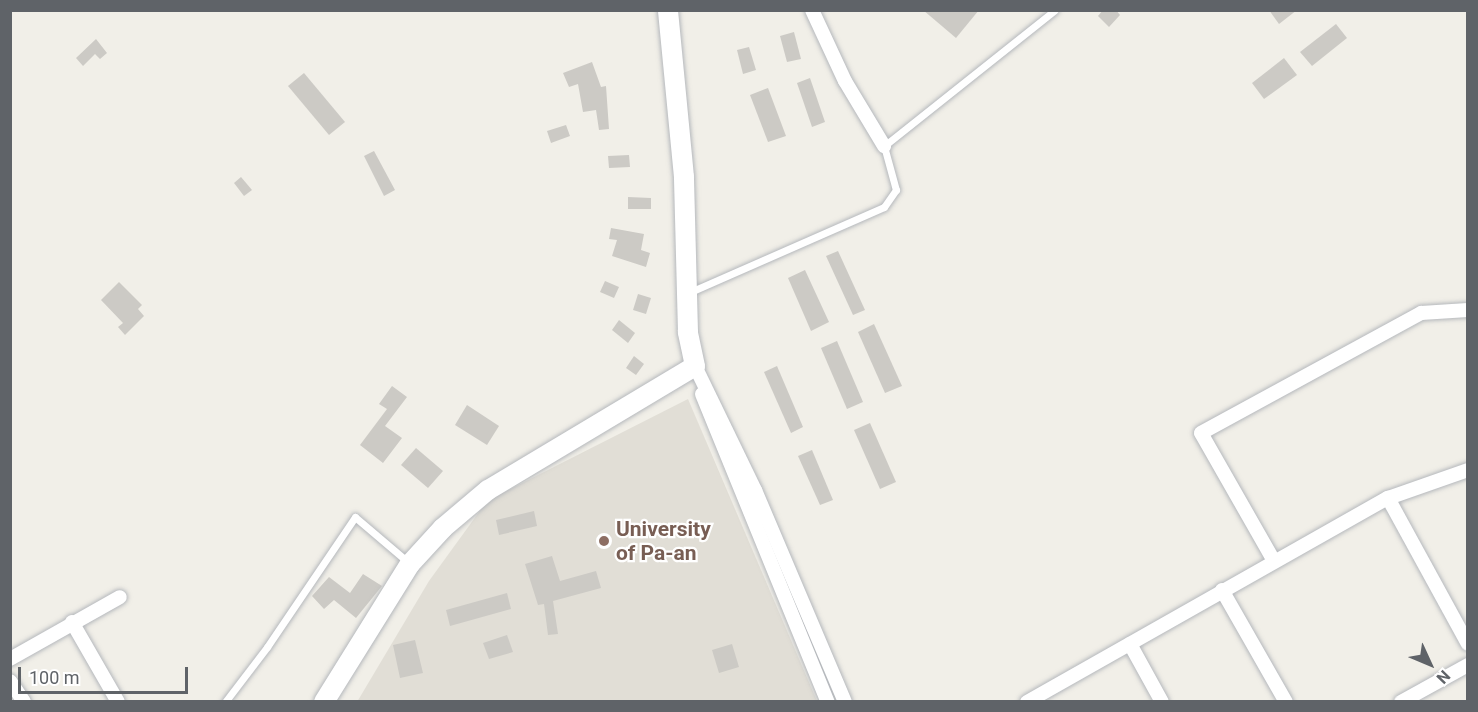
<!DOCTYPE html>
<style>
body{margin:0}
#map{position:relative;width:1478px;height:712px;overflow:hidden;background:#f1efe8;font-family:Roboto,sans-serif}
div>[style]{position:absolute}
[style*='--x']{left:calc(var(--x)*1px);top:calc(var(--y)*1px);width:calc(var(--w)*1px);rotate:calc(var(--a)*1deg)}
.education>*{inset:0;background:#e1ded6}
.building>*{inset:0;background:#cccac5}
.roads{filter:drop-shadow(0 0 2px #b5b8bc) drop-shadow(0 0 2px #b5b8bc)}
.lane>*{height:7px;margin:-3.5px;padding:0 3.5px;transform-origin:3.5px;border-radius:3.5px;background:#fff}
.street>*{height:14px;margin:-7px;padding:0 7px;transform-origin:7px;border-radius:7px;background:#fff}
.secondary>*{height:20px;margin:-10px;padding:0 10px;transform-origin:10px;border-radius:10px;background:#fff}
.dots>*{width:16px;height:16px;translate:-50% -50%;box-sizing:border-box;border:3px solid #fff;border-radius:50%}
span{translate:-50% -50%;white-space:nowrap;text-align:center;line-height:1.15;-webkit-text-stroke:4.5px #fff;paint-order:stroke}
.education-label{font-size:21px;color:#785e54;font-weight:700}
.left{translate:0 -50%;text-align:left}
.frame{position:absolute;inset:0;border:12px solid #5f6368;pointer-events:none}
.north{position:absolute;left:1400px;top:634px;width:60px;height:60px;-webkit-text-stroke:4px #fff;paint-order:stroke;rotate:134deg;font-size:16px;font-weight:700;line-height:24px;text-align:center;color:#5f6368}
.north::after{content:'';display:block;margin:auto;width:21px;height:27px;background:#5f6368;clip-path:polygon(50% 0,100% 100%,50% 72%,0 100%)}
.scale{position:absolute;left:18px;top:667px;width:170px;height:27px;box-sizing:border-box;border:3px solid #5f6368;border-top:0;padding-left:8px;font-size:18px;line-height:21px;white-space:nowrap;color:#5f6368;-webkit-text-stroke:4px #fff;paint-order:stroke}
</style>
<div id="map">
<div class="education">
<div style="clip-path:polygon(688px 399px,817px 701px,357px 702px,429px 581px,487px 501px)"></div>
</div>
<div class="building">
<div style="clip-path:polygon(923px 10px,979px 10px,956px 38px)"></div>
<div style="clip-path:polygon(1103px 10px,1116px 10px,1120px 15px,1109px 27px,1098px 16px)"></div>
<div style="clip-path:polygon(1269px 10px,1297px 10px,1279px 24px)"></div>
<div style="clip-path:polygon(1336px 24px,1347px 38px,1312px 66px,1300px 52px)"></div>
<div style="clip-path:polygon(794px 32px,801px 59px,787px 62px,780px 36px)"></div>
<div style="clip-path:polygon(96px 39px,107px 53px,100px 59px,95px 54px,83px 66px,76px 58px)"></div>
<div style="clip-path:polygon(749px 47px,756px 70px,743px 74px,737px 50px)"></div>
<div style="clip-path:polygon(1284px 58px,1297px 75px,1264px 99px,1252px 83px)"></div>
<div style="clip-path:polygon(592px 62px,601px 87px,606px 86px,609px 129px,599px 130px,596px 110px,583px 112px,578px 84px,569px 87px,563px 73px)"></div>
<div style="clip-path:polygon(304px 73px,345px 122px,329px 135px,288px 86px)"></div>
<div style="clip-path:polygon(810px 78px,825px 122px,812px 127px,797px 83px)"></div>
<div style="clip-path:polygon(768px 88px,786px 136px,768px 142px,750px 95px)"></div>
<div style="clip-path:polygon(566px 125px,570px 136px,551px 143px,547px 131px)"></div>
<div style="clip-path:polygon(374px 151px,395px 190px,384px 196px,364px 156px)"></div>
<div style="clip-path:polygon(629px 155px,630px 167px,609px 168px,608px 156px)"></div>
<div style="clip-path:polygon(241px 177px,252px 190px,244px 196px,234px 183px)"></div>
<div style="clip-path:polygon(628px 197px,651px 198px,651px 209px,628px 209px)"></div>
<div style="clip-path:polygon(611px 228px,644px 234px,641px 250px,650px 253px,646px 267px,612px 256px,617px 240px,609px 239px)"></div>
<div style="clip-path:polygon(838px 251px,865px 310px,853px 315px,826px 256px)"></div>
<div style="clip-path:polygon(805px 270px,829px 322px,811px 331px,788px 278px)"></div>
<div style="clip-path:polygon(605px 281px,619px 287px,614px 298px,600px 292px)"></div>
<div style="clip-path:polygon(119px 282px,142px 305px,138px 309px,144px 316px,125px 335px,118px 327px,123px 323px,101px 300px)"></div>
<div style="clip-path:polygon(638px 294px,651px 298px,646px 314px,633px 310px)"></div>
<div style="clip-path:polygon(619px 320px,635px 333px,628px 343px,612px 330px)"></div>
<div style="clip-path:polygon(874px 324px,902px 386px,885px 393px,858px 332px)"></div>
<div style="clip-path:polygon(837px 341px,863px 402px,847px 409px,821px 348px)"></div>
<div style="clip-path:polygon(634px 356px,644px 364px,636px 375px,626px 368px)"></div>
<div style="clip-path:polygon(777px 366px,803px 427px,791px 433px,764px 372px)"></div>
<div style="clip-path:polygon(392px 386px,407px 397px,385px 426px,402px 438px,383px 463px,360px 445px,387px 409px,379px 404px)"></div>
<div style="clip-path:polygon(467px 405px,499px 426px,487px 445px,455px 425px)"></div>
<div style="clip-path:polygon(870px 423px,896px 482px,880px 489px,854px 430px)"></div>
<div style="clip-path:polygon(416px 448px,443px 471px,428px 488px,401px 465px)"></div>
<div style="clip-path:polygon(812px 450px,833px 500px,820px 505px,798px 456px)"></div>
<div style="clip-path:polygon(534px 511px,537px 526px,499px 535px,496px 520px)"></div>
<div style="clip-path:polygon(552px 556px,560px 581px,596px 571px,601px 588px,553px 601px,558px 634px,548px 635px,544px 604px,538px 605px,525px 564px)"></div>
<div style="clip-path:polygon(363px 574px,382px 586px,356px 618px,334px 600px,324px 609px,312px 596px,329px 577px,350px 593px)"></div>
<div style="clip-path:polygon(507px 593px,511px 609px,450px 626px,446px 610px)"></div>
<div style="clip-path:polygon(507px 635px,513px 652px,489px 659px,483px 643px)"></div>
<div style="clip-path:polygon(415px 640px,423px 673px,400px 678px,393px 645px)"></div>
<div style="clip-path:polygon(732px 644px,739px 667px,719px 673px,712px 650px)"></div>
</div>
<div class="roads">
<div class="lane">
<div style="--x:688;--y:293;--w:214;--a:-23.7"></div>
<div style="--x:884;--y:207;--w:21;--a:-55"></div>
<div style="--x:896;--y:190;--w:46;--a:-105.3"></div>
<div style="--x:884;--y:146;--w:218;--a:-38.5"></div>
<div style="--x:225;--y:702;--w:69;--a:-52.6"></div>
<div style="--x:267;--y:647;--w:157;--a:-55.9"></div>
<div style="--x:355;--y:517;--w:71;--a:40.4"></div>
</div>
<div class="street">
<div style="--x:812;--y:10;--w:78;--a:65.1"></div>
<div style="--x:845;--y:81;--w:76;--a:59"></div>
<div style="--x:695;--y:366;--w:138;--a:64.2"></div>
<div style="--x:755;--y:490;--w:230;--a:67"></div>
<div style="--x:702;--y:394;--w:333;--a:67.8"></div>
<div style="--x:1388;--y:498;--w:166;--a:61.3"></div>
<div style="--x:1274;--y:561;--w:147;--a:-119.7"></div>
<div style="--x:1201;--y:433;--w:251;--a:-28.6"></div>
<div style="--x:1421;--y:313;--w:47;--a:-3.7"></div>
<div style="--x:1222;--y:590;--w:129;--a:60.3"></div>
<div style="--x:72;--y:622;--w:92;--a:60.1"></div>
<div style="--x:1130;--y:644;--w:66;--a:61.1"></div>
<div style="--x:10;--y:659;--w:126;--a:-29.4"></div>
<div style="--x:10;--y:681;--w:25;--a:56"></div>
<div style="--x:1027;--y:702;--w:415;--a:-29.5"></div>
<div style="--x:1388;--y:498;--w:85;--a:-19.3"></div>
<div style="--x:1401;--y:702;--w:77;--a:-28.9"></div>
</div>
<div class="secondary">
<div style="--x:324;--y:702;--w:163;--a:-58.1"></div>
<div style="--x:410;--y:564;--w:49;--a:-47.5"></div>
<div style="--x:443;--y:528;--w:59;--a:-40.2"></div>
<div style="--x:488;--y:490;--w:241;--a:-30.9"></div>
<div style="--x:695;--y:366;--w:35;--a:-102"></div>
<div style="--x:688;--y:332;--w:155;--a:-91.5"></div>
<div style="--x:684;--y:177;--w:168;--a:-95.5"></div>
</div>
</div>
<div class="dots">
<div style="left:604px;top:541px;background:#8d6e63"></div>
</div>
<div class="education-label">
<span class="left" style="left:616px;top:541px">University<br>of Pa-an</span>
</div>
<div class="frame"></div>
<div class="north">N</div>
<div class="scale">100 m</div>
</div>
